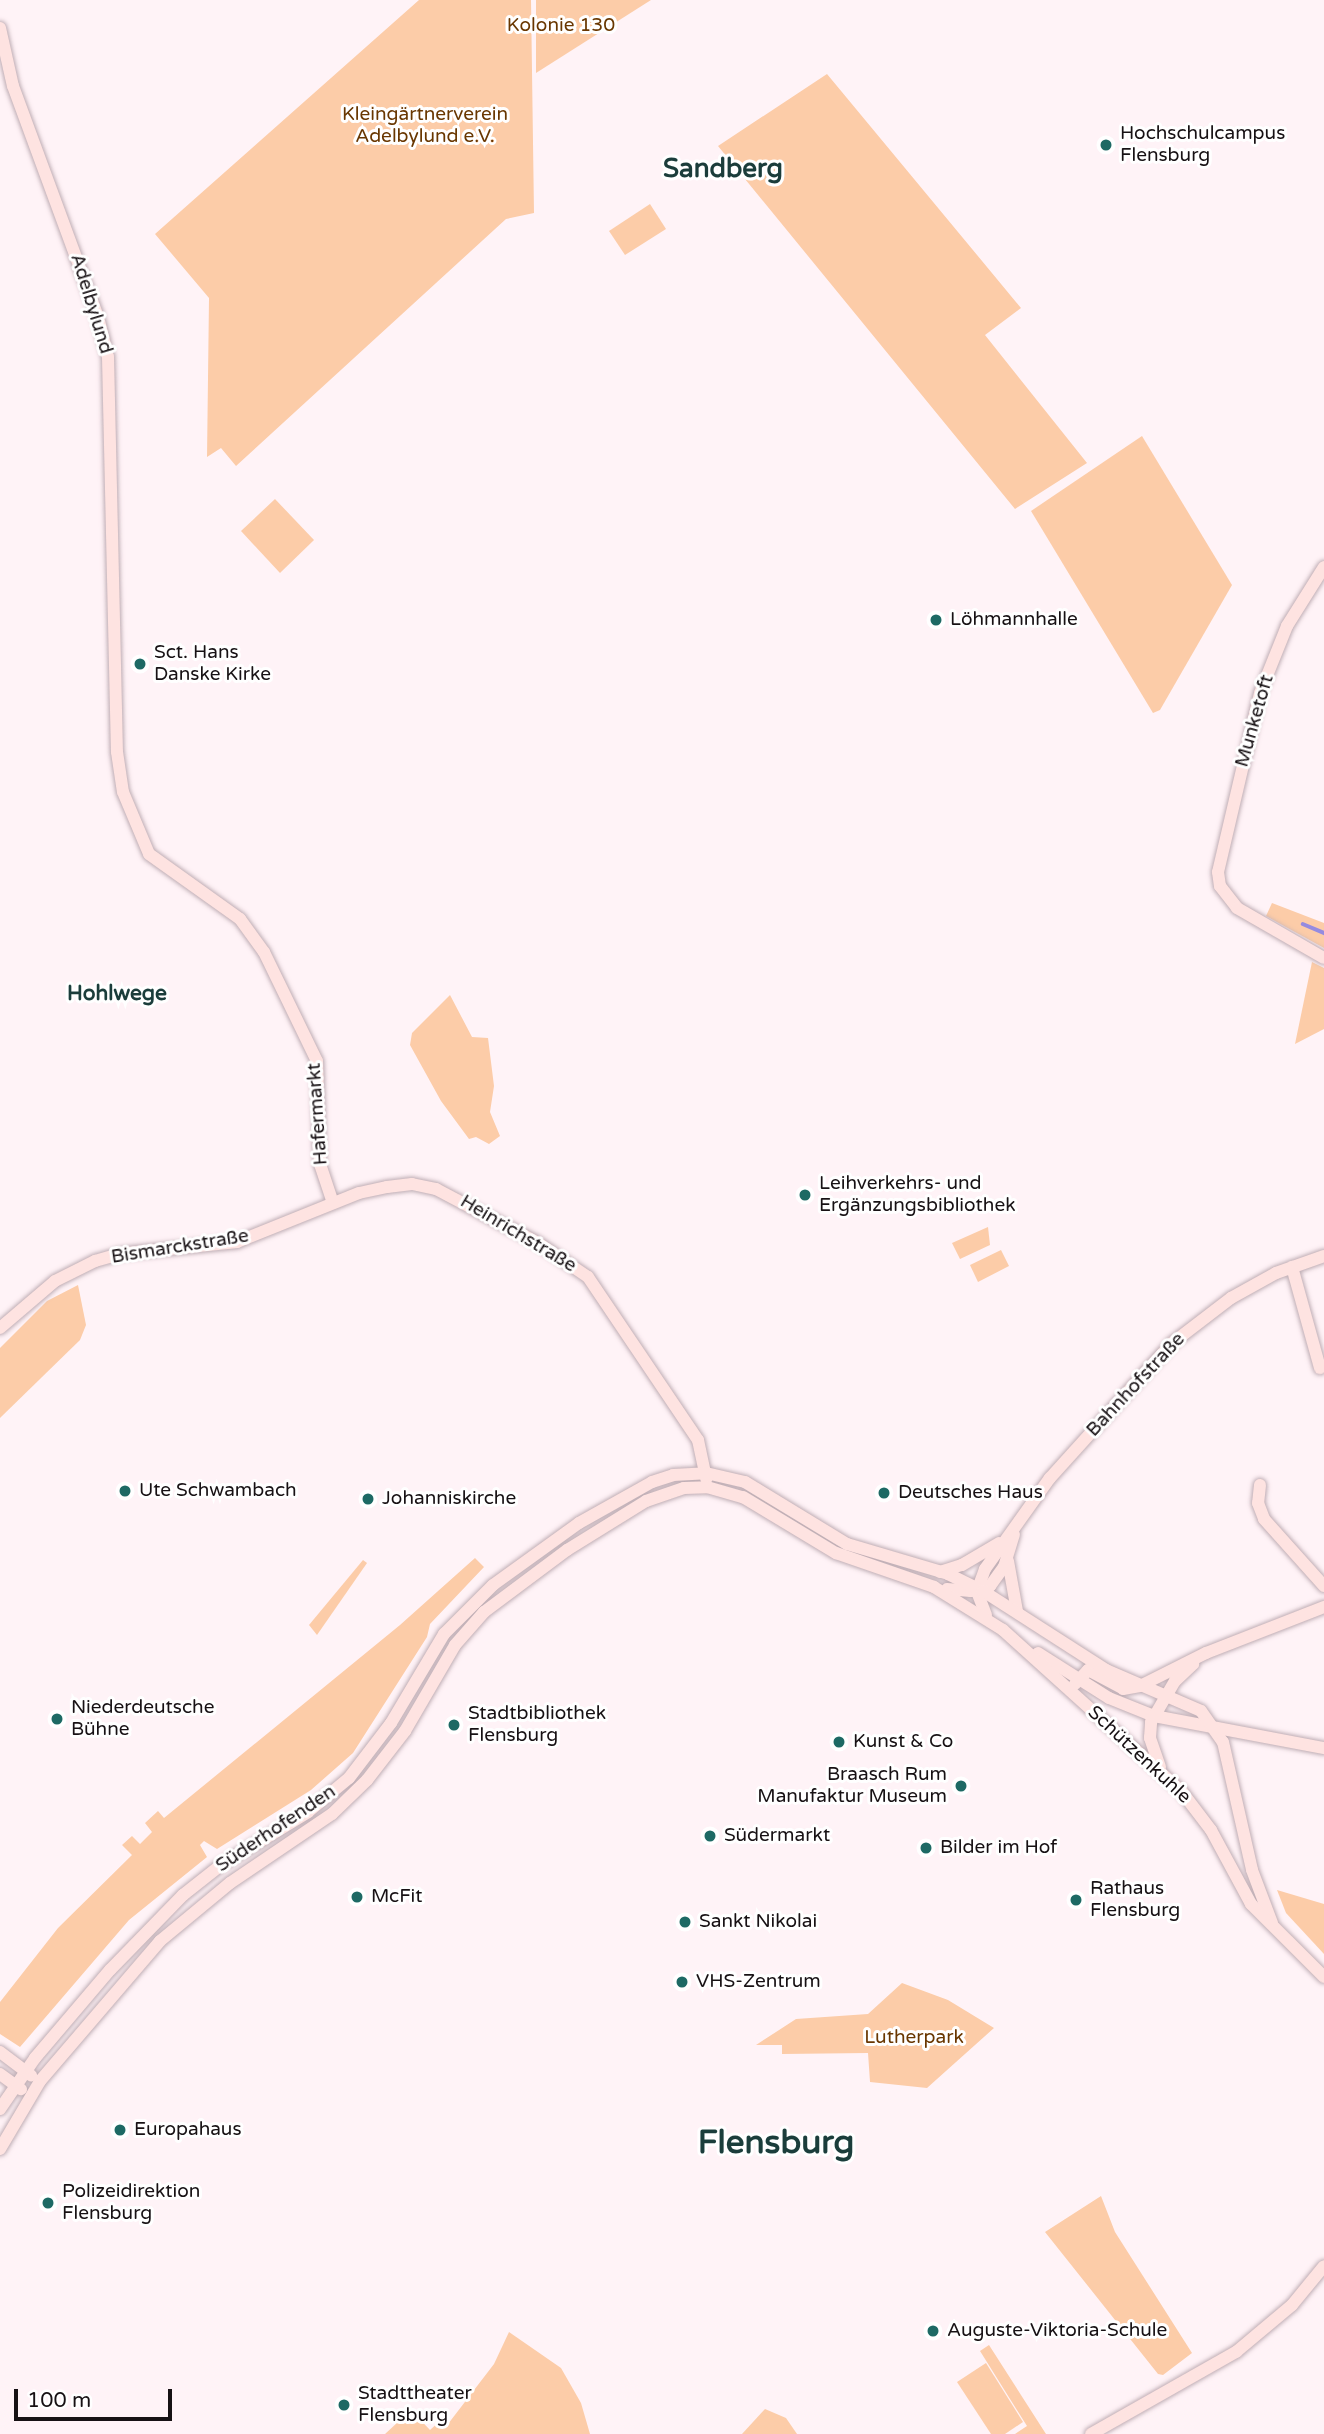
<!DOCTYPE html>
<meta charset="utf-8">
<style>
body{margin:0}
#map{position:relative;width:1324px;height:2434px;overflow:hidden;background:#fff3f7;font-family:"Varela Round",sans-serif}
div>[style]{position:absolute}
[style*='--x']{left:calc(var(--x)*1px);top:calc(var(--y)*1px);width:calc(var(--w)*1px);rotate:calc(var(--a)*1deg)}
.green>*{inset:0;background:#fccca8}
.stream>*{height:3.5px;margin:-1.75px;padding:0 1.75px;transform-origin:1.75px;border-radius:1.75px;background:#958be0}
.roads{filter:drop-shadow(0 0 2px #c0aeb5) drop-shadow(0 0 2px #c0aeb5)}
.secondary>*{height:12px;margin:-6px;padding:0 6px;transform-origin:6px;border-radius:6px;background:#fee3e1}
.dots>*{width:19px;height:19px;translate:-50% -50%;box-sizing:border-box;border:4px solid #fff;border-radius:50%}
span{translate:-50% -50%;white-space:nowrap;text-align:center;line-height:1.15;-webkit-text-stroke:6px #fff;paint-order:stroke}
.park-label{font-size:19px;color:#693701}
.poi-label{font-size:19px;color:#171114}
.left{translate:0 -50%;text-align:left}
.right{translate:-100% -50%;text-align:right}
.street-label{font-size:19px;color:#171114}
.neighbourhood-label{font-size:21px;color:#1b3d3b;font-weight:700}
.district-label{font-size:26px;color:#1b3d3b;font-weight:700}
.town-label{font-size:33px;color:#1b3d3b;font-weight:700}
.scale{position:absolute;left:14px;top:2389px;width:158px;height:32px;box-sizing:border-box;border:4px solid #171114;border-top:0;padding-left:9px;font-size:21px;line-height:24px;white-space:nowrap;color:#171114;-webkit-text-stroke:5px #fff;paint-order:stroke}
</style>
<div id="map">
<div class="green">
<div style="clip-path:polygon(419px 0,531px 0,534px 213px,506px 219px,236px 466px,221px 448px,207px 457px,209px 298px,155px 234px)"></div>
<div style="clip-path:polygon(536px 0,651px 0,536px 73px)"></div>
<div style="clip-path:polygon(827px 74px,1021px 308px,985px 335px,1087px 463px,1015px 509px,718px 146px)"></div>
<div style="clip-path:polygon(650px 204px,666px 229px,625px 255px,609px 231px)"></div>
<div style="clip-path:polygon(1142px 436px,1232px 585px,1160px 710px,1153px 713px,1031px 511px)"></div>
<div style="clip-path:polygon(275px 499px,314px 540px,280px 573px,241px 531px)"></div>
<div style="clip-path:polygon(1272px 903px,1324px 923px,1324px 948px,1266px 916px)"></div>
<div style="clip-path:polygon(1312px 962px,1324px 968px,1324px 1029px,1295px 1044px)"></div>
<div style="clip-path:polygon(450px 995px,472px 1037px,488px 1038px,494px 1086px,490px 1112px,500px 1136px,489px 1144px,476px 1137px,469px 1139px,441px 1101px,410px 1045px,412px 1033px)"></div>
<div style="clip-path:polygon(988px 1227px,990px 1245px,960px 1259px,952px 1243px)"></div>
<div style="clip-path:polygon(1001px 1250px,1009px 1266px,978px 1282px,970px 1265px)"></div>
<div style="clip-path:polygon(78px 1285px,86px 1325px,80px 1340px,0 1418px,0 1348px,47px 1301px)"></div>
<div style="clip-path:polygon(475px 1558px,484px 1567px,430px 1624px,427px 1637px,353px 1753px,311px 1790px,217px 1849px,204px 1841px,200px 1845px,207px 1857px,129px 1920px,20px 2047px,0 2034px,0 2002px,58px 1928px,132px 1855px,122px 1845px,132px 1836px,140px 1844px,152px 1832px,145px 1823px,158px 1811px,164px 1818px,400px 1625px)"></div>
<div style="clip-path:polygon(363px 1560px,367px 1563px,317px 1635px,309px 1625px)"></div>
<div style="clip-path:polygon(1277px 1890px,1324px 1904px,1324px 1954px,1286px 1913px)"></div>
<div style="clip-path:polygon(902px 1983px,948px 2000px,994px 2028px,927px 2088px,870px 2082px,868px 2053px,782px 2054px,782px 2045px,756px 2045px,796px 2019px,868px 2014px)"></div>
<div style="clip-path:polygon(1101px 2196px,1115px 2232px,1192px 2353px,1163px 2375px,1158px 2374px,1045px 2232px)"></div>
<div style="clip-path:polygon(509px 2332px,561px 2368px,581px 2403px,590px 2434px,385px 2434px,411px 2410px,430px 2430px,441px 2420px,448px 2424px,494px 2364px)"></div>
<div style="clip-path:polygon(989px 2345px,1046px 2434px,1015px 2434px,1027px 2426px,980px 2351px)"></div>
<div style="clip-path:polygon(986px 2363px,1023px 2422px,1005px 2434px,991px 2434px,957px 2382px)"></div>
<div style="clip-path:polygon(765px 2409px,786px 2418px,797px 2434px,742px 2434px)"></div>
</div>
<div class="stream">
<div style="--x:1303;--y:924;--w:23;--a:23"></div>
</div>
<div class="roads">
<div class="secondary">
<div style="--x:0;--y:28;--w:59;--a:77.4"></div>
<div style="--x:13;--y:86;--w:246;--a:69.8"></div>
<div style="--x:98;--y:317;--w:41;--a:76"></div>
<div style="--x:108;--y:357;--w:395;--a:88.7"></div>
<div style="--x:117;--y:752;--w:40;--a:81.5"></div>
<div style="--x:123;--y:792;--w:67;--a:67.2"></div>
<div style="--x:149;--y:854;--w:112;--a:35.5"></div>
<div style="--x:240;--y:919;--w:41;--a:54"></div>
<div style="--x:264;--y:952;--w:121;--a:64.1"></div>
<div style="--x:317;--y:1061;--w:103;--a:88.3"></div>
<div style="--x:320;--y:1164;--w:41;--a:71.6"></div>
<div style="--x:1324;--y:567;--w:70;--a:122.1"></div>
<div style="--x:1287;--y:626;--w:72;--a:111.9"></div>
<div style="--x:1260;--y:693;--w:184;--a:103.2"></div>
<div style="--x:1218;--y:872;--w:14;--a:82"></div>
<div style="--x:1220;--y:886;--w:28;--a:52"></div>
<div style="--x:1237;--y:908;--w:100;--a:29.9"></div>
<div style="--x:1292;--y:1267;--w:105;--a:74.5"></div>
<div style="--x:0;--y:1328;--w:72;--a:-40.5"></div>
<div style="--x:55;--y:1281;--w:45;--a:-26.6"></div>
<div style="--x:95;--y:1261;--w:25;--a:-16"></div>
<div style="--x:119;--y:1254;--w:119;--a:-5.8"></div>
<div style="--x:237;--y:1242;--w:131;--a:-21.9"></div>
<div style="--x:359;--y:1193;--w:29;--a:-12"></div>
<div style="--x:387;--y:1187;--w:25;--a:-7"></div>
<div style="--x:412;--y:1184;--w:25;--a:12"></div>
<div style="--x:436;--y:1189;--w:115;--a:27.9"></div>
<div style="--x:538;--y:1243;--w:60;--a:34.2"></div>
<div style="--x:588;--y:1277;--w:197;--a:56"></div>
<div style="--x:698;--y:1440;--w:40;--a:78"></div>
<div style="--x:1260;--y:1485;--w:18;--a:96"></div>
<div style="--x:1258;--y:1503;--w:17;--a:69"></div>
<div style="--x:1264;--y:1519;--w:90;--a:48.2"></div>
<div style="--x:1008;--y:1561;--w:51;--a:79.8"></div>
<div style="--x:940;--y:1572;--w:23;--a:-18"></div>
<div style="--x:962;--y:1565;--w:43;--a:-30.7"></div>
<div style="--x:947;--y:1589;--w:24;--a:5"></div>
<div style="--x:971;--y:1591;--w:20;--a:-15"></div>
<div style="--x:990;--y:1586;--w:24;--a:-54"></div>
<div style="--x:1004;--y:1567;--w:34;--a:-73"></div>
<div style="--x:986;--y:1615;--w:26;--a:-111"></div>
<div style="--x:977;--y:1591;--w:23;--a:-70"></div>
<div style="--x:985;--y:1569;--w:112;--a:-54.5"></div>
<div style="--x:1050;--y:1478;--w:181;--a:-47.9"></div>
<div style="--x:1171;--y:1344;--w:76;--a:-37.5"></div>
<div style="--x:1231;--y:1298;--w:51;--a:-29.1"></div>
<div style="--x:1276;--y:1273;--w:51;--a:-19.5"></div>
<div style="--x:1038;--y:1653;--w:84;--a:32.4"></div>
<div style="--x:1109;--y:1698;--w:48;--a:21.8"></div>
<div style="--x:1154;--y:1716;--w:173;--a:10.7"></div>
<div style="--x:1075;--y:1684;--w:19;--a:-47"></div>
<div style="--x:1088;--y:1670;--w:40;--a:28"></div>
<div style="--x:1123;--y:1689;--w:17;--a:-10"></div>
<div style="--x:1140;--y:1686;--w:74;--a:-26.6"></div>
<div style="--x:1206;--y:1653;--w:127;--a:-21.3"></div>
<div style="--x:1160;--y:1767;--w:31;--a:-109"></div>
<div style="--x:1150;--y:1738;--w:16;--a:-86"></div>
<div style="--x:1151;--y:1722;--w:48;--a:-59.7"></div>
<div style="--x:1175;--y:1681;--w:25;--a:-43"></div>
<div style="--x:0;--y:2052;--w:39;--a:37"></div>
<div style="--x:0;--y:2074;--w:26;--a:36"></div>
<div style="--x:0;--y:2109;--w:62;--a:-55.5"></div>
<div style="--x:35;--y:2058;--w:116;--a:-49.6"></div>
<div style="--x:110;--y:1970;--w:105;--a:-45.8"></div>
<div style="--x:183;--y:1895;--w:48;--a:-38.3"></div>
<div style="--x:221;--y:1865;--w:102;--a:-31.3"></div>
<div style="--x:308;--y:1812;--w:53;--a:-39.7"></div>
<div style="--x:349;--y:1778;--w:69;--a:-52.6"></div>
<div style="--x:391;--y:1723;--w:104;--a:-59.2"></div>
<div style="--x:444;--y:1634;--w:69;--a:-45"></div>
<div style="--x:493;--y:1585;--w:106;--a:-35.8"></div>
<div style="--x:579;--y:1523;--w:84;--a:-29.3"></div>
<div style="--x:652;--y:1482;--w:22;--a:-18"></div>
<div style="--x:673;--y:1475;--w:33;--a:-3"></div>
<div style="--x:706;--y:1473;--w:40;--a:13"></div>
<div style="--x:745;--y:1482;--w:119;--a:31.3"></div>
<div style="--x:847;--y:1544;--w:105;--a:16.5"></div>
<div style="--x:948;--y:1574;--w:39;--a:26"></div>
<div style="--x:983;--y:1591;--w:146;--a:32.7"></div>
<div style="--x:1106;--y:1670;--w:103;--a:23.3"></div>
<div style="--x:1201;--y:1711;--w:38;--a:55"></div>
<div style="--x:1223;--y:1742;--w:131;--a:77.2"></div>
<div style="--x:1252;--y:1870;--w:57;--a:69.3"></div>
<div style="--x:0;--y:2149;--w:79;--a:-59.5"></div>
<div style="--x:40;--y:2081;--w:184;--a:-49.4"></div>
<div style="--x:160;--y:1941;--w:91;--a:-39.6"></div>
<div style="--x:230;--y:1883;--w:123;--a:-34.1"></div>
<div style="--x:332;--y:1814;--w:49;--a:-44.2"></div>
<div style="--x:367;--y:1780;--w:62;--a:-52.2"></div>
<div style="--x:405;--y:1731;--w:99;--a:-59.8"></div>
<div style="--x:455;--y:1645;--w:44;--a:-48.7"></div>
<div style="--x:484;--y:1612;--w:104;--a:-36.8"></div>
<div style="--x:567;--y:1550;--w:93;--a:-31.8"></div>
<div style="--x:646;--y:1501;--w:40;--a:-18.9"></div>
<div style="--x:684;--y:1488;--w:23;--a:-2"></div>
<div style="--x:707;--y:1487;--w:37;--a:16"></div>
<div style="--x:743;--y:1497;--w:109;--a:31.1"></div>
<div style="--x:836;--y:1553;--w:104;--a:19.1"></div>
<div style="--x:934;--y:1587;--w:81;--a:31.9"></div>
<div style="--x:1003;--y:1630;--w:241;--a:42.1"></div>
<div style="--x:1182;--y:1792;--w:48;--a:52.7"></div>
<div style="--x:1211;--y:1830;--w:84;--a:61.6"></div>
<div style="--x:1251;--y:1904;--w:103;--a:45"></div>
<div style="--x:1091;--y:2434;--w:167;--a:-29.5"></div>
<div style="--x:1236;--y:2352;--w:73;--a:-40"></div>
<div style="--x:1292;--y:2305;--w:50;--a:-50.6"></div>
</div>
</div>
<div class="dots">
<div style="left:1106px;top:145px;background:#1d6964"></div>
<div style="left:936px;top:620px;background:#1d6964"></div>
<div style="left:140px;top:664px;background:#1d6964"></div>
<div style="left:805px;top:1195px;background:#1d6964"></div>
<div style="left:125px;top:1491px;background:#1d6964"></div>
<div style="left:884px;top:1493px;background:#1d6964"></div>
<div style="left:368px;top:1499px;background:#1d6964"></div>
<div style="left:57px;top:1719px;background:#1d6964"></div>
<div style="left:454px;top:1725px;background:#1d6964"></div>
<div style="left:839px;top:1742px;background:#1d6964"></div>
<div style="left:961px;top:1786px;background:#1d6964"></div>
<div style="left:710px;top:1836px;background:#1d6964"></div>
<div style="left:926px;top:1848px;background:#1d6964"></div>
<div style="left:357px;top:1897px;background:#1d6964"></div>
<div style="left:1076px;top:1900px;background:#1d6964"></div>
<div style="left:685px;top:1922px;background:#1d6964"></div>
<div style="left:682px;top:1982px;background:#1d6964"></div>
<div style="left:120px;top:2130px;background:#1d6964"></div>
<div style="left:48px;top:2203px;background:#1d6964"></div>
<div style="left:933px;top:2331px;background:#1d6964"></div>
<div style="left:344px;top:2405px;background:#1d6964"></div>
</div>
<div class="park-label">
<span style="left:561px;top:26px">Kolonie 130</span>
<span style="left:425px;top:126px">Kleingärtnerverein<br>Adelbylund e.V.</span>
<span style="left:914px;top:2038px">Lutherpark</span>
</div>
<div class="poi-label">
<span class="left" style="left:1120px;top:145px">Hochschulcampus<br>Flensburg</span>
<span class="left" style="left:950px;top:620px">Löhmannhalle</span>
<span class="left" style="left:154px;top:664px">Sct. Hans<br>Danske Kirke</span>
<span class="left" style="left:819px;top:1195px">Leihverkehrs- und<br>Ergänzungsbibliothek</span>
<span class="left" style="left:139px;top:1491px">Ute Schwambach</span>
<span class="left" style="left:898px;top:1493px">Deutsches Haus</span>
<span class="left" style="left:382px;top:1499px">Johanniskirche</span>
<span class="left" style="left:71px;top:1719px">Niederdeutsche<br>Bühne</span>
<span class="left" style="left:468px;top:1725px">Stadtbibliothek<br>Flensburg</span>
<span class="left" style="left:853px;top:1742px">Kunst &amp; Co</span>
<span class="right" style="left:947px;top:1786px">Braasch Rum<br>Manufaktur Museum</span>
<span class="left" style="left:724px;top:1836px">Südermarkt</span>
<span class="left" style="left:940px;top:1848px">Bilder im Hof</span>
<span class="left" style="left:1090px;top:1900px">Rathaus<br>Flensburg</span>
<span class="left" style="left:371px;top:1897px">McFit</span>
<span class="left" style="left:699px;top:1922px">Sankt Nikolai</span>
<span class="left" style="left:696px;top:1982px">VHS-Zentrum</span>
<span class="left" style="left:134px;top:2130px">Europahaus</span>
<span class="left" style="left:62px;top:2203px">Polizeidirektion<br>Flensburg</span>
<span class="left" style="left:947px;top:2331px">Auguste-Viktoria-Schule</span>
<span class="left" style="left:358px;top:2405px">Stadttheater<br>Flensburg</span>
</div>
<div class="street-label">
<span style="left:91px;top:304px;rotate:73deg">Adelbylund</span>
<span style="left:1255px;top:721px;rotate:-74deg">Munketoft</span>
<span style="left:318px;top:1114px;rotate:-94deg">Hafermarkt</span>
<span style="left:518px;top:1234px;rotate:31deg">Heinrichstraße</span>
<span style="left:180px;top:1247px;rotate:-9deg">Bismarckstraße</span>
<span style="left:1136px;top:1385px;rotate:-47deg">Bahnhofstraße</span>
<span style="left:1139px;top:1755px;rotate:43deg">Schützenkuhle</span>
<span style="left:276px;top:1829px;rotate:-34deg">Süderhofenden</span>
</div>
<div class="neighbourhood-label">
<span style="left:117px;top:994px">Hohlwege</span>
</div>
<div class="district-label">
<span style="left:723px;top:169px">Sandberg</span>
</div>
<div class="town-label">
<span style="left:776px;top:2143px">Flensburg</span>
</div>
<div class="scale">100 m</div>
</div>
